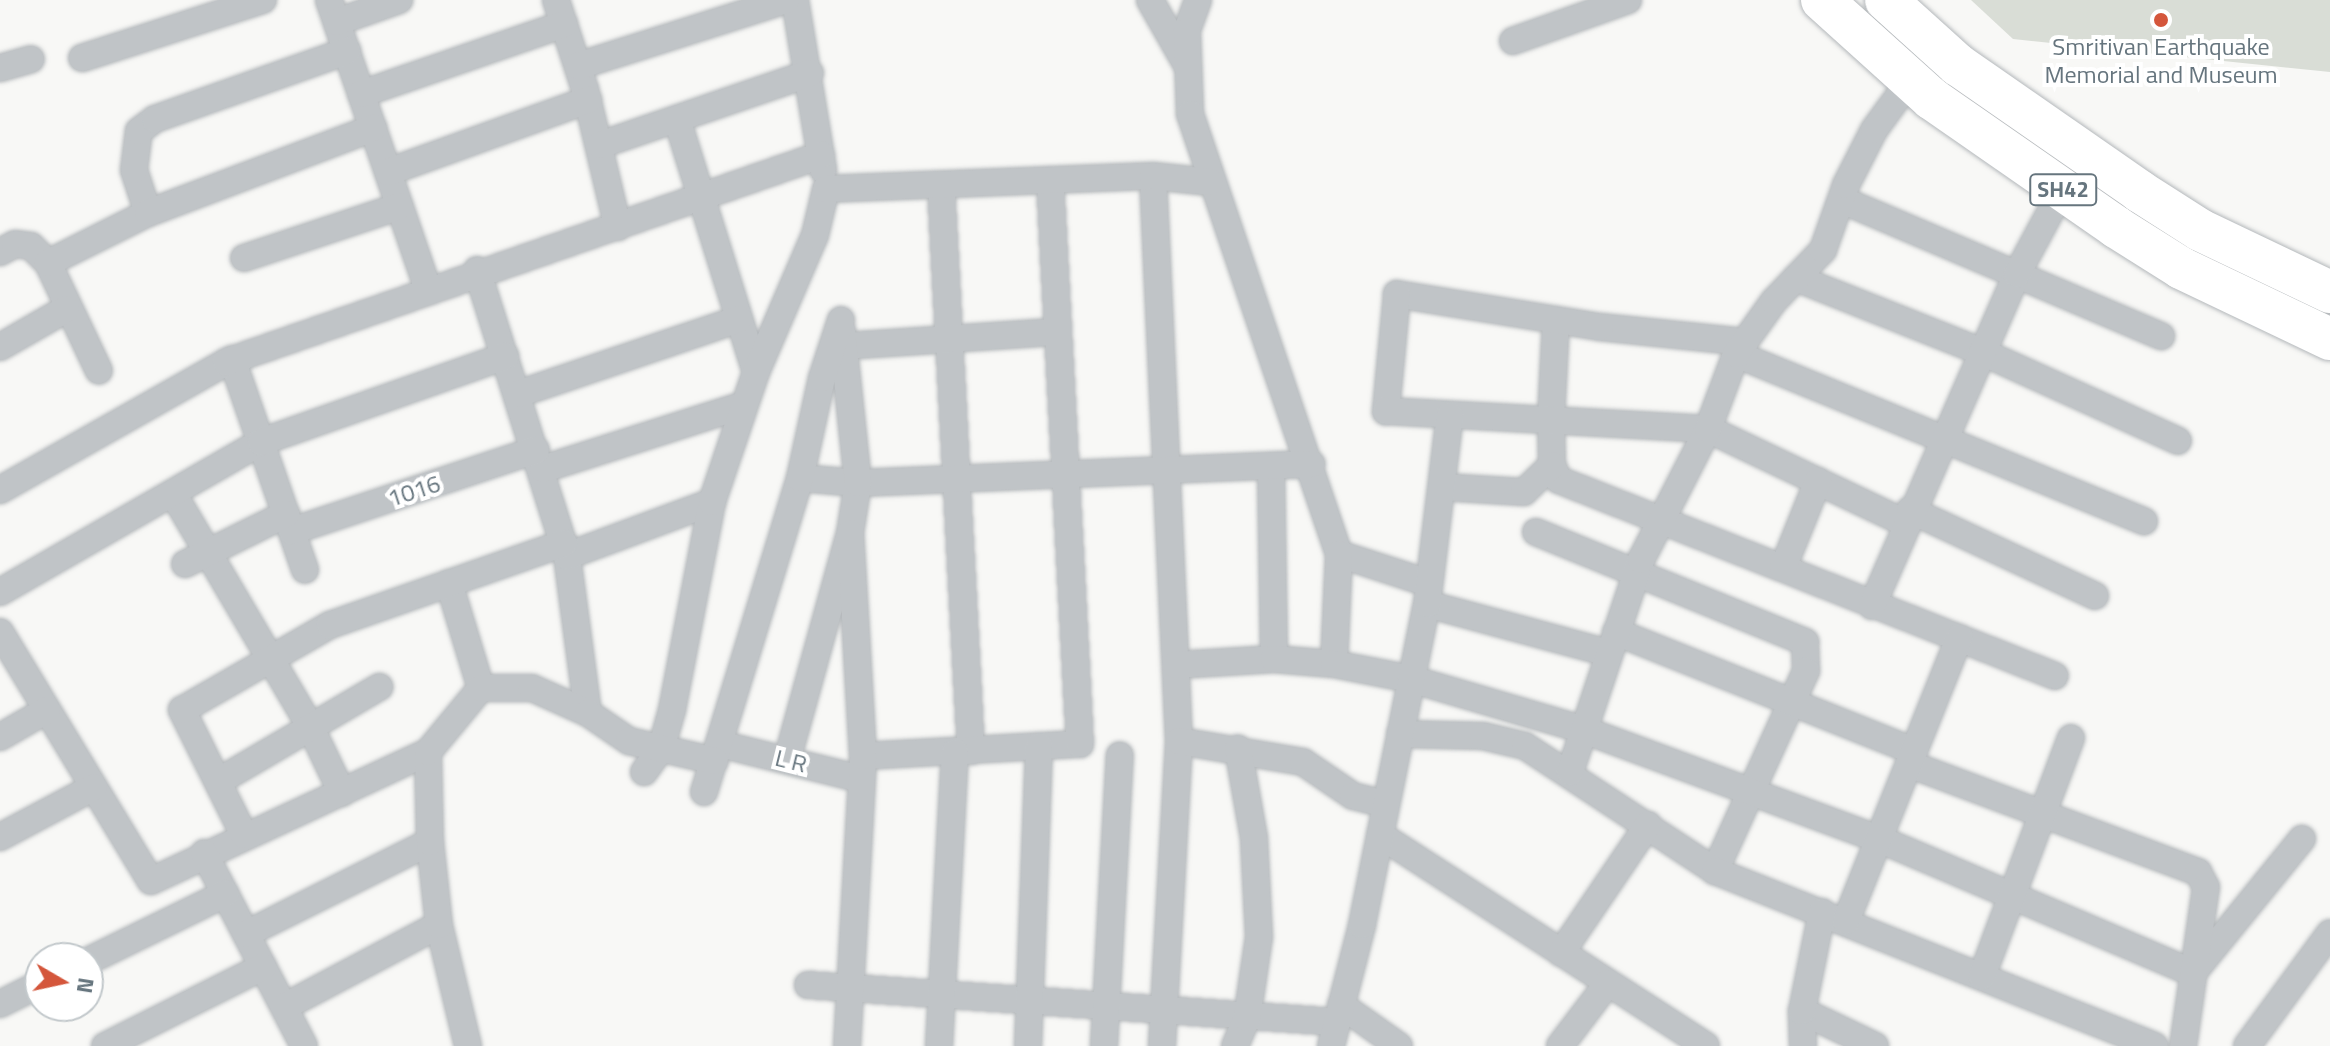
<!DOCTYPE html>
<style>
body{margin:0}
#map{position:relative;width:2330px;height:1046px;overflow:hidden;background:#f8f8f6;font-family:"Titillium Web",sans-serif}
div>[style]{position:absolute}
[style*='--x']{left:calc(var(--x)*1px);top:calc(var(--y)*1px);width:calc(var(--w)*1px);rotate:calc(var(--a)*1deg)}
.green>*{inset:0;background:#d9ddd6}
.roads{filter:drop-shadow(0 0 2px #b4b8bb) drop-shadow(0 0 2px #b4b8bb)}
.street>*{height:26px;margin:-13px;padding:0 13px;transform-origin:13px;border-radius:13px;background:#c0c4c7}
.primary>*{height:42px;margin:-21px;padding:0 21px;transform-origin:21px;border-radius:21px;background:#fff}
.dots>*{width:22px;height:22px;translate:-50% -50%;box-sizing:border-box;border:4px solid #fff;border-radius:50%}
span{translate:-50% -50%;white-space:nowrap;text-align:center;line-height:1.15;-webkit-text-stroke:8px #fff;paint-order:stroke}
.shield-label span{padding:2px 6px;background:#fff;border:2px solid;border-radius:6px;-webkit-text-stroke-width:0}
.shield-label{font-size:22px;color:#66757e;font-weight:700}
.poi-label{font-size:24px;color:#66757e}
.street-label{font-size:24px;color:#66757e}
.north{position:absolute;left:24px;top:942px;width:80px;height:80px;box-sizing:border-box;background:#fff;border:2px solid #c2c8cb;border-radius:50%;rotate:99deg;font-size:22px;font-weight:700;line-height:32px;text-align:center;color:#66757e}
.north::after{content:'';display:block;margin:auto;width:28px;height:36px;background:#d4563b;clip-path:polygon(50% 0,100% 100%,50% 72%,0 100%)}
</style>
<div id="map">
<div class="green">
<div style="clip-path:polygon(1971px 0,2330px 0,2330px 72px,2013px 39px)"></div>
</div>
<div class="roads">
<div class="street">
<div style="--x:329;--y:0;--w:305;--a:71.1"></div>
<div style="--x:556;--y:0;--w:94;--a:72"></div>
<div style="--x:585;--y:89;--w:142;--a:76.6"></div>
<div style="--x:795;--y:0;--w:172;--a:80.6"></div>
<div style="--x:1150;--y:0;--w:75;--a:60.4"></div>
<div style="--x:1198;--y:0;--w:33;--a:110"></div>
<div style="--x:1187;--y:31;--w:83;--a:87.9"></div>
<div style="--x:1190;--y:114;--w:465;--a:71.3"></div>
<div style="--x:1339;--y:554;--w:94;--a:18"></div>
<div style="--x:337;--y:22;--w:66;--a:-19.5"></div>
<div style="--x:1513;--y:41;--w:122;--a:-19.6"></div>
<div style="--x:82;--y:58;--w:190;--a:-17.8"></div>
<div style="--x:578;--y:66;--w:218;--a:-17.6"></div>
<div style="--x:0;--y:68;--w:32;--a:-16"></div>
<div style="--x:361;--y:94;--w:215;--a:-19"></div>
<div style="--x:677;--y:119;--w:265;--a:72.7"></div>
<div style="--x:600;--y:145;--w:222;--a:-18.9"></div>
<div style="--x:388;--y:172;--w:213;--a:-19.8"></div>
<div style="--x:1153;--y:176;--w:566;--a:87.37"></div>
<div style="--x:1179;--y:741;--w:305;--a:93.2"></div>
<div style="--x:941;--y:185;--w:567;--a:86.97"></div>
<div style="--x:1842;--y:200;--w:347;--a:23.1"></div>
<div style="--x:148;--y:213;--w:45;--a:-108"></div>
<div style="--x:134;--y:170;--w:39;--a:-83"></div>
<div style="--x:139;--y:131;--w:20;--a:-37"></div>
<div style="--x:155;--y:119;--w:204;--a:-19.5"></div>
<div style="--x:0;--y:252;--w:17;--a:-28"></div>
<div style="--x:15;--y:244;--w:16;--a:7"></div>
<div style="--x:31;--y:246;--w:24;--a:45"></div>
<div style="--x:48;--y:263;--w:119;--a:64.7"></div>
<div style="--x:244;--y:258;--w:164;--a:-18.4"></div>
<div style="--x:48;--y:263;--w:112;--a:-26.6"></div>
<div style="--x:148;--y:213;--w:241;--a:-20.7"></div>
<div style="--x:477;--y:270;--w:300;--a:72.5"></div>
<div style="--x:567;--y:556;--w:158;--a:82.4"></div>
<div style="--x:1796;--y:278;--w:200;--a:21.7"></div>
<div style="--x:1982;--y:352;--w:215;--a:24.4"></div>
<div style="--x:1556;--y:320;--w:99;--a:92.9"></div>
<div style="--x:1551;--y:419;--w:46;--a:88.8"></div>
<div style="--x:1552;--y:465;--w:17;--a:65"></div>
<div style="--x:1559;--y:480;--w:533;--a:21.56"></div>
<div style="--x:1745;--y:342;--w:146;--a:-174.1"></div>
<div style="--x:1600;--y:327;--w:206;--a:-170.8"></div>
<div style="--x:1397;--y:294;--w:118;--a:95.4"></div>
<div style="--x:1386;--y:411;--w:323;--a:3.2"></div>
<div style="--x:1708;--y:429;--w:218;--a:25.5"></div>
<div style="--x:844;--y:346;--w:212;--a:-3.8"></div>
<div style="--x:0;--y:347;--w:76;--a:-29.9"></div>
<div style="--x:1736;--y:354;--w:441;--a:22.3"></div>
<div style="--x:232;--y:359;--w:223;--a:70.9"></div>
<div style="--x:518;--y:394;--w:233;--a:-18.7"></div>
<div style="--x:1271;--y:467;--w:192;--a:89.1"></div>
<div style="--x:543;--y:469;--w:211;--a:-17.7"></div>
<div style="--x:800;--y:478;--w:58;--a:4.9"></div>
<div style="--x:858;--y:483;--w:454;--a:-2.4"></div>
<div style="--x:1442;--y:487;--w:82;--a:3.5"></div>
<div style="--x:1524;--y:492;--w:39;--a:-44"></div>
<div style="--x:0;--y:490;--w:260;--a:-29.5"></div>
<div style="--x:226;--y:362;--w:630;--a:-19.18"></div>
<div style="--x:174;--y:495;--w:270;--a:59.5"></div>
<div style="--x:311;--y:728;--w:72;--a:64.5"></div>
<div style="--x:1910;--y:510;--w:204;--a:24.9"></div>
<div style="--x:292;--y:531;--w:257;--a:-18.4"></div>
<div style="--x:1536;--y:532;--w:291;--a:22.2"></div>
<div style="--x:1805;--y:642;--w:29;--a:88"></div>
<div style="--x:1806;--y:671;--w:220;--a:114.5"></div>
<div style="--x:567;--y:556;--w:155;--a:-20.4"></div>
<div style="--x:185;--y:564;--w:113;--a:-26.3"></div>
<div style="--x:1783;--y:568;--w:94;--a:-68.1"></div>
<div style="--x:449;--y:583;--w:110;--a:73.1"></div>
<div style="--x:0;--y:592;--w:301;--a:-29.9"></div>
<div style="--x:261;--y:442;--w:259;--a:-19.4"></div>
<div style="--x:1427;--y:604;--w:188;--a:15.1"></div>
<div style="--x:1872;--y:606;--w:362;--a:-66.4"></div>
<div style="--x:2017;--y:274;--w:76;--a:-61.8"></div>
<div style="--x:0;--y:632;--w:291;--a:58.8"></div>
<div style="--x:151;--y:881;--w:306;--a:-25"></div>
<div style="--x:1616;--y:632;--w:321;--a:21.8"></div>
<div style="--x:1334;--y:664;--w:110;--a:-87.4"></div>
<div style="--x:1176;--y:665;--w:98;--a:-3.5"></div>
<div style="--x:1274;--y:659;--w:60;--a:4.8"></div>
<div style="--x:1334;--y:664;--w:78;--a:11"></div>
<div style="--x:1411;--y:679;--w:180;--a:16.4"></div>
<div style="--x:1584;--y:730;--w:314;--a:20.3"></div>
<div style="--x:1879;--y:839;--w:341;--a:23.1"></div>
<div style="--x:2193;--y:973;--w:173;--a:-50.9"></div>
<div style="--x:1400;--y:734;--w:83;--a:1.4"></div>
<div style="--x:1483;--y:736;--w:43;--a:13.4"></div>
<div style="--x:1525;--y:746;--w:227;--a:33.3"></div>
<div style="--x:1715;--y:871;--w:473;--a:21.7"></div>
<div style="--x:0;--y:737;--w:54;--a:-29.9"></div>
<div style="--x:1179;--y:741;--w:126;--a:9.6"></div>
<div style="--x:1303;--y:762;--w:60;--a:34.2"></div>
<div style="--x:1353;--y:796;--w:34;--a:14"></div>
<div style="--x:720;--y:744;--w:145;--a:13.9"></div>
<div style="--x:863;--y:756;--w:217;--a:-3.2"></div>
<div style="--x:1080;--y:744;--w:565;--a:-93.04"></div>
<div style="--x:787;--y:760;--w:236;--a:-74.5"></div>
<div style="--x:850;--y:533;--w:51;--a:-80.9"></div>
<div style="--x:858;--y:483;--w:153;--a:-96"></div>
<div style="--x:1909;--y:764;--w:309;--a:20.5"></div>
<div style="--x:2198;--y:872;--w:17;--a:62"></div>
<div style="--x:2206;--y:887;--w:161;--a:98.2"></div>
<div style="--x:644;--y:772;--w:29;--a:-54"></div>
<div style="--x:661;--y:749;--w:41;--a:-74.2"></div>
<div style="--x:672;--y:710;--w:212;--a:-79.1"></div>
<div style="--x:712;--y:502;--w:137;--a:-71.3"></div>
<div style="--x:756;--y:372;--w:149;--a:-66.7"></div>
<div style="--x:815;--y:235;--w:47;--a:-76.6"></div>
<div style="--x:826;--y:189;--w:327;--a:-2.3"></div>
<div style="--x:1153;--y:176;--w:57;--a:6"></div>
<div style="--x:1570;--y:772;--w:224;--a:-71.5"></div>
<div style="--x:1641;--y:560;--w:147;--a:-62.9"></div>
<div style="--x:1708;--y:429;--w:80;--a:-69.5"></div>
<div style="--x:1736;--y:354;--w:65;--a:-54.4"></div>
<div style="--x:1774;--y:301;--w:71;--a:-46.1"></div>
<div style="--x:1823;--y:250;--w:69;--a:-70.5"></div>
<div style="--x:1846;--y:185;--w:62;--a:-63"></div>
<div style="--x:1874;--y:130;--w:63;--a:-54"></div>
<div style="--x:219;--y:781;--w:186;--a:-30.4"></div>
<div style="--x:704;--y:792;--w:328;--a:-73"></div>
<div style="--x:800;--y:478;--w:102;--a:-77.6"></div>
<div style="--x:822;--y:378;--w:61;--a:-71.9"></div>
<div style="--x:244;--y:835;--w:140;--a:-116.4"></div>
<div style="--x:182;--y:710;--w:171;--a:-29.9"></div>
<div style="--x:330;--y:625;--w:248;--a:-19.3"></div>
<div style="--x:1380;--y:835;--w:388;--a:32.9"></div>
<div style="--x:0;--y:837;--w:106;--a:-28"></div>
<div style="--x:204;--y:853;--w:217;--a:62.6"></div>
<div style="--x:1846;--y:921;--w:305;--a:-68.2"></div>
<div style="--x:246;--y:934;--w:206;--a:-26.6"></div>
<div style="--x:1561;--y:953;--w:155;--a:-55.8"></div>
<div style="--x:88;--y:961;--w:153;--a:-26.1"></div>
<div style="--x:1982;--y:976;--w:254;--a:-69.5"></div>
<div style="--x:808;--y:985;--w:530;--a:4"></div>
<div style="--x:0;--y:1004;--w:45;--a:-26.6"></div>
<div style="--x:1341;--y:1005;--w:71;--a:35.3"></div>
<div style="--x:284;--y:1007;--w:175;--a:-27.9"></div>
<div style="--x:1802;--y:1011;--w:81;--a:25.6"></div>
<div style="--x:105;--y:1046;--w:177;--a:-26.6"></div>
<div style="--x:468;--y:1046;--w:124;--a:-103.5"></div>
<div style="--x:439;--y:925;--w:83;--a:-96.2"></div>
<div style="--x:430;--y:842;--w:90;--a:-91.3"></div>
<div style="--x:428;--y:752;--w:83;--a:-50.4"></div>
<div style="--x:481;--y:688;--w:51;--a:0"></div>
<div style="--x:532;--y:688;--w:61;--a:24.1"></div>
<div style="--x:588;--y:713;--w:50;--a:34.3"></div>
<div style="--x:629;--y:741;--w:88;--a:13.1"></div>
<div style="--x:847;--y:1046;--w:290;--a:-86.8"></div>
<div style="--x:863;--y:756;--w:223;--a:-93.3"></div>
<div style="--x:939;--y:1046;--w:294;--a:-86.9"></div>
<div style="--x:1028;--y:1046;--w:300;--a:-87.9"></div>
<div style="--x:1104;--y:1046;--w:291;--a:-86.9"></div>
<div style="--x:1235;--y:1046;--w:30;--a:-67"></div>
<div style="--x:1247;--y:1018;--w:82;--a:-81.6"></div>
<div style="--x:1259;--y:937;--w:99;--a:-92.9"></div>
<div style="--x:1254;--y:838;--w:91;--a:-100.1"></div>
<div style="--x:1331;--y:1046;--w:125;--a:-75.6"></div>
<div style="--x:1362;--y:925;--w:328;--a:-78.6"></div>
<div style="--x:1427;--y:604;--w:190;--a:-83.1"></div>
<div style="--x:1560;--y:1046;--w:79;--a:-52.7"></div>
<div style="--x:1803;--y:1046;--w:35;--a:-92"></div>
<div style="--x:1802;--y:1011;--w:101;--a:-78.6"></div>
<div style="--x:2247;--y:1046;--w:140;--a:-53.7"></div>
</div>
<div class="primary">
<div style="--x:1822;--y:0;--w:148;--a:42"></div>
<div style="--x:1932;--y:99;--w:224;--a:34.8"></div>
<div style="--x:2116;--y:227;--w:77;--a:32.2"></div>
<div style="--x:2181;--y:268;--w:165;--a:25.5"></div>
<div style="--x:1886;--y:0;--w:97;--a:42.1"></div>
<div style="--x:1958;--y:65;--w:221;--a:34.8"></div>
<div style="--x:2139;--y:191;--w:72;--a:32.6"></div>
<div style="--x:2200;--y:230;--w:144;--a:25.5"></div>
</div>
</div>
<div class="dots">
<div style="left:2161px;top:20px;background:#d4563b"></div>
</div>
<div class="shield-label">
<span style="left:2063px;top:190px">SH42</span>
</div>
<div class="poi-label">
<span style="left:2161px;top:61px">Smritivan Earthquake<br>Memorial and Museum</span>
</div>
<div class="street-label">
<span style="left:414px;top:491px;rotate:-18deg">1016</span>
<span style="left:791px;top:761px;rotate:14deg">L R</span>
</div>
<div class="north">N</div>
</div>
